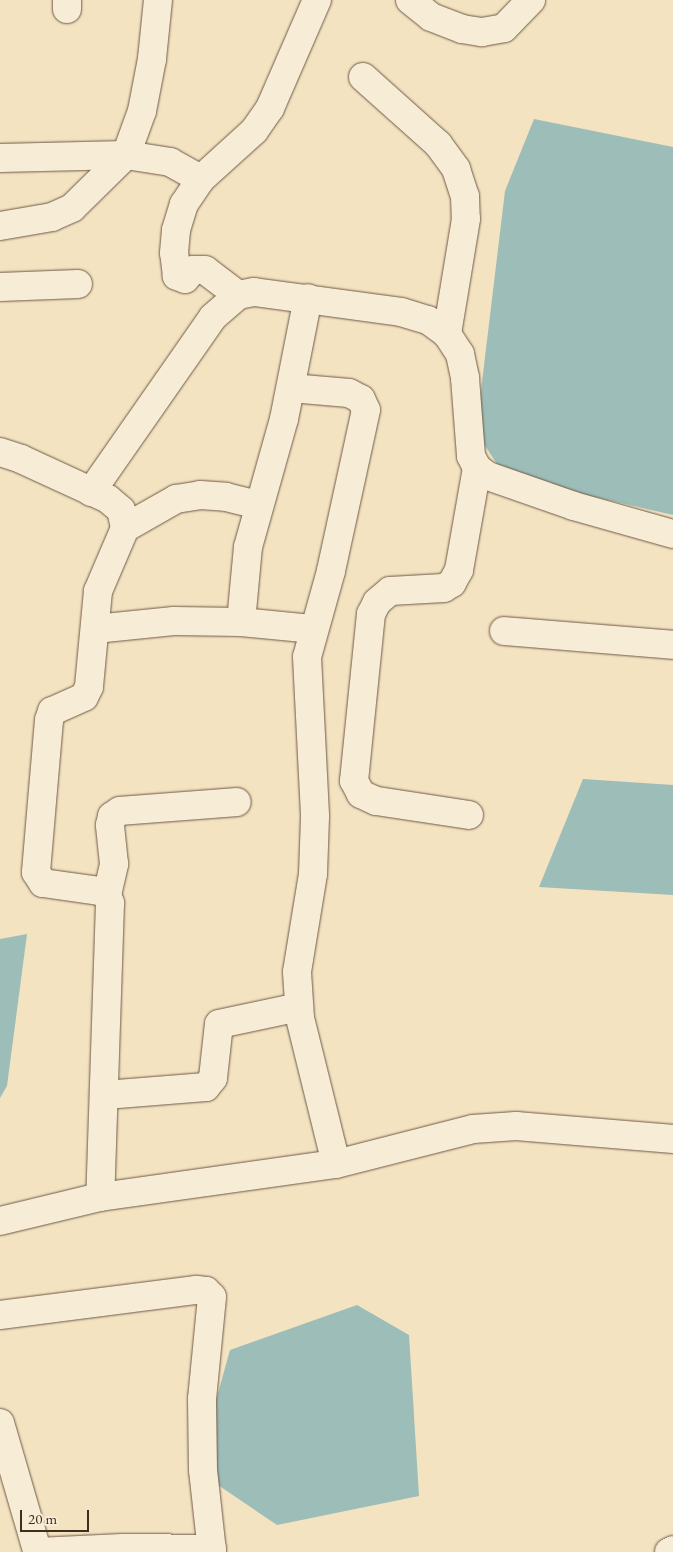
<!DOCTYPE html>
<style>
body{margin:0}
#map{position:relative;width:673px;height:1552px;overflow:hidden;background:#f3e3c0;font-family:"EB Garamond",serif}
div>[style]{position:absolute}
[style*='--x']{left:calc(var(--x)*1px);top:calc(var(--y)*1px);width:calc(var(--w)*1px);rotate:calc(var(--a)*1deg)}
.water>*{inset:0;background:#9dbdb8}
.roads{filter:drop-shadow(0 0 1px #6f5948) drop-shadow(0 0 1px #6f5948)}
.minor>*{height:28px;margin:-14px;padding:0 14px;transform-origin:14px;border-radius:14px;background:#f7edd6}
span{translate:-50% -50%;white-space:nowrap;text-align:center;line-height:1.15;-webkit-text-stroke:5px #f7edd6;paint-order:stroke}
.scale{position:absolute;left:20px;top:1510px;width:69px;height:22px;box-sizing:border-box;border:2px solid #432b20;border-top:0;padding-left:6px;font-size:15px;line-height:18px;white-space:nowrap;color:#432b20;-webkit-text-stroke:4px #f7edd6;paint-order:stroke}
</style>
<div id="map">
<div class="water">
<div style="clip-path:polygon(534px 119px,673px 147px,673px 515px,529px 482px,499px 467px,476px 432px,505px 191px)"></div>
<div style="clip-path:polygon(583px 779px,673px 785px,673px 895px,539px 887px)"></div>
<div style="clip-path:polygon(27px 934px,7px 1086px,0 1098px,0 939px)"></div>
<div style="clip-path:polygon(357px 1305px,409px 1335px,419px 1496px,277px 1525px,215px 1483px,215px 1404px,230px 1350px)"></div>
</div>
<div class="roads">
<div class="minor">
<div style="--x:410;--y:0;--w:27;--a:39"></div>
<div style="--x:431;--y:17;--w:33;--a:21"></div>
<div style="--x:462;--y:29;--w:20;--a:9"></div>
<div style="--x:482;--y:32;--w:22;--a:-10"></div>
<div style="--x:504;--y:28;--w:39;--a:-46"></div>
<div style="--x:67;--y:9;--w:9;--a:-90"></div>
<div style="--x:363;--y:77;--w:101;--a:41.8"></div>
<div style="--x:438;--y:144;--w:31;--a:54"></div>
<div style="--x:456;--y:169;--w:28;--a:72"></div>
<div style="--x:465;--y:196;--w:23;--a:88"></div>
<div style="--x:466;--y:219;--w:117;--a:99.4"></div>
<div style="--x:0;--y:158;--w:126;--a:-1.4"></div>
<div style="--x:126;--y:155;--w:45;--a:9"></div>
<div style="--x:170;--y:162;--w:35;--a:29"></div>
<div style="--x:0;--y:226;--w:53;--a:-9.8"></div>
<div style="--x:52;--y:217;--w:22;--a:-24"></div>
<div style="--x:72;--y:208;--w:76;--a:-44.5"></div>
<div style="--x:126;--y:155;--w:47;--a:-70"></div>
<div style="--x:142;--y:111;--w:53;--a:-79.1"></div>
<div style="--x:152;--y:59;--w:59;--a:-84.2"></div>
<div style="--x:0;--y:287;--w:78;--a:-2.2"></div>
<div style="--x:238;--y:295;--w:41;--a:-142.9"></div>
<div style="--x:205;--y:270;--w:12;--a:180"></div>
<div style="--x:193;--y:270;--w:12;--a:132"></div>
<div style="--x:185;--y:279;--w:9;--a:-159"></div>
<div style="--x:177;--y:276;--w:23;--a:-97"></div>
<div style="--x:174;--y:253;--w:23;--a:-85"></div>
<div style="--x:176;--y:230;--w:27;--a:-73"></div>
<div style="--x:184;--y:204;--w:30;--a:-56"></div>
<div style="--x:201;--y:179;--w:72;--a:-42.2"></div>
<div style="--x:254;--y:131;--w:28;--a:-55"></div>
<div style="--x:270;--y:108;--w:118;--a:-66.5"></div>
<div style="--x:291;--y:388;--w:58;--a:4.9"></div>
<div style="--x:349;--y:393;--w:13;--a:27"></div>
<div style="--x:361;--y:399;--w:12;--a:66"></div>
<div style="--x:366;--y:410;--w:165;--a:102.3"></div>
<div style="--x:331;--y:571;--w:89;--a:105.6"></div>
<div style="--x:307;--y:657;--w:160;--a:87.1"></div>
<div style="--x:315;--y:817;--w:57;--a:92"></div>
<div style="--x:313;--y:874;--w:99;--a:99.3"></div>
<div style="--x:297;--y:972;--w:46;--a:86.3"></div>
<div style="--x:300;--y:1018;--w:150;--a:76.1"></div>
<div style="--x:0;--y:452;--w:22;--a:18"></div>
<div style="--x:21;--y:459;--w:96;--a:24.7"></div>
<div style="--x:108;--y:499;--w:17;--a:40"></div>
<div style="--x:121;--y:510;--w:18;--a:77"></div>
<div style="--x:125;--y:528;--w:69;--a:113.2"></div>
<div style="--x:98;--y:591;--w:96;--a:95.4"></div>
<div style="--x:89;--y:687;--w:11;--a:117"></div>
<div style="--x:84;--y:697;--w:35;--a:156"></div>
<div style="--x:52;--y:711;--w:9;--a:108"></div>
<div style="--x:49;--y:720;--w:153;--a:94.9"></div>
<div style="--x:36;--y:872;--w:13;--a:58"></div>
<div style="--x:43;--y:883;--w:58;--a:8"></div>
<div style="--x:100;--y:891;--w:8;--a:30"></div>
<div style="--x:107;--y:895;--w:9;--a:69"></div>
<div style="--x:110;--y:903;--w:294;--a:91.9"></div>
<div style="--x:91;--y:492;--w:213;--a:-55.1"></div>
<div style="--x:213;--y:317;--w:33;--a:-41"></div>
<div style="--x:238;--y:295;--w:16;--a:-11"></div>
<div style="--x:254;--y:292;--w:148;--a:7.7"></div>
<div style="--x:401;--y:312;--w:28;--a:17"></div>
<div style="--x:428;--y:320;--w:24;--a:36"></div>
<div style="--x:447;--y:334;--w:24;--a:57"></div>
<div style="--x:460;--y:354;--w:25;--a:78"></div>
<div style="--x:465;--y:378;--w:78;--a:85.6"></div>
<div style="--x:471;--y:456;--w:13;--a:63"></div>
<div style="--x:477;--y:468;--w:14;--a:36"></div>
<div style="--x:488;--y:476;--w:91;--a:19.2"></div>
<div style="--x:574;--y:506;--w:103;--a:15.8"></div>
<div style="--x:125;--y:528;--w:59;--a:-29.6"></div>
<div style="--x:176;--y:499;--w:24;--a:-9"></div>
<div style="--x:200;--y:495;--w:26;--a:4"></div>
<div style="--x:226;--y:497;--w:32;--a:14"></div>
<div style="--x:241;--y:622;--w:75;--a:-84.7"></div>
<div style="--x:248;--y:547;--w:133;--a:-74.3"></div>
<div style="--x:284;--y:419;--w:123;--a:-78.8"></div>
<div style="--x:95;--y:629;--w:79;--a:-5.8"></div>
<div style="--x:174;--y:621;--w:67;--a:0.9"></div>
<div style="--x:241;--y:622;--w:71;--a:5.6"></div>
<div style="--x:504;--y:631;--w:170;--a:4.7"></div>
<div style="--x:469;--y:815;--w:94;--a:-171.4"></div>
<div style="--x:376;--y:801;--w:17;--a:-155"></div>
<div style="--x:361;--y:794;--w:15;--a:-118"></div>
<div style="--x:354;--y:781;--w:168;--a:-84.2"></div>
<div style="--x:371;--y:614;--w:13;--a:-63"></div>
<div style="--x:377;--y:602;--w:17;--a:-40"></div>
<div style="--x:390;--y:591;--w:54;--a:-3.2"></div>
<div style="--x:444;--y:588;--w:9;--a:-32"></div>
<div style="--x:452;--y:583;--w:15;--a:-62"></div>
<div style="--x:459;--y:570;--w:104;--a:-80"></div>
<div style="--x:107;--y:895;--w:32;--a:-77"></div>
<div style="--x:114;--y:864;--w:39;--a:-96"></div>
<div style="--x:110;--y:825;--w:9;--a:-77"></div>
<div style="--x:112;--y:816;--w:9;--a:-32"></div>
<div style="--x:120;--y:811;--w:117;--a:-4.4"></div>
<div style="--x:105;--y:1095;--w:101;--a:-4.5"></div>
<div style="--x:206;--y:1087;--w:11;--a:-52"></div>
<div style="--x:213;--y:1078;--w:54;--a:-83.7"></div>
<div style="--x:219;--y:1024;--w:82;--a:-12"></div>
<div style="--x:0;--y:1221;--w:103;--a:-13.5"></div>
<div style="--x:100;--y:1197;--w:238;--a:-8"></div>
<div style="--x:336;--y:1164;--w:141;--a:-14.3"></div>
<div style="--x:473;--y:1129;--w:43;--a:-4"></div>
<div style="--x:516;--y:1126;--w:158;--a:4.7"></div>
<div style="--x:0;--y:1315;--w:198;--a:-7.3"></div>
<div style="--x:196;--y:1290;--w:10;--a:6"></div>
<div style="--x:206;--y:1291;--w:8;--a:45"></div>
<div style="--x:212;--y:1297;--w:102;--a:95.6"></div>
<div style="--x:202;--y:1399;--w:71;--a:89.2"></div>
<div style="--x:203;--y:1470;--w:82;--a:83.7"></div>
<div style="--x:0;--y:1423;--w:132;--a:73.8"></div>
<div style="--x:37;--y:1552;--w:86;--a:-2.7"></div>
<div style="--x:123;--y:1548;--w:89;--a:0.6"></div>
<div style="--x:669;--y:1552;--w:4;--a:-27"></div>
</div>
</div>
<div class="scale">20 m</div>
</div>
